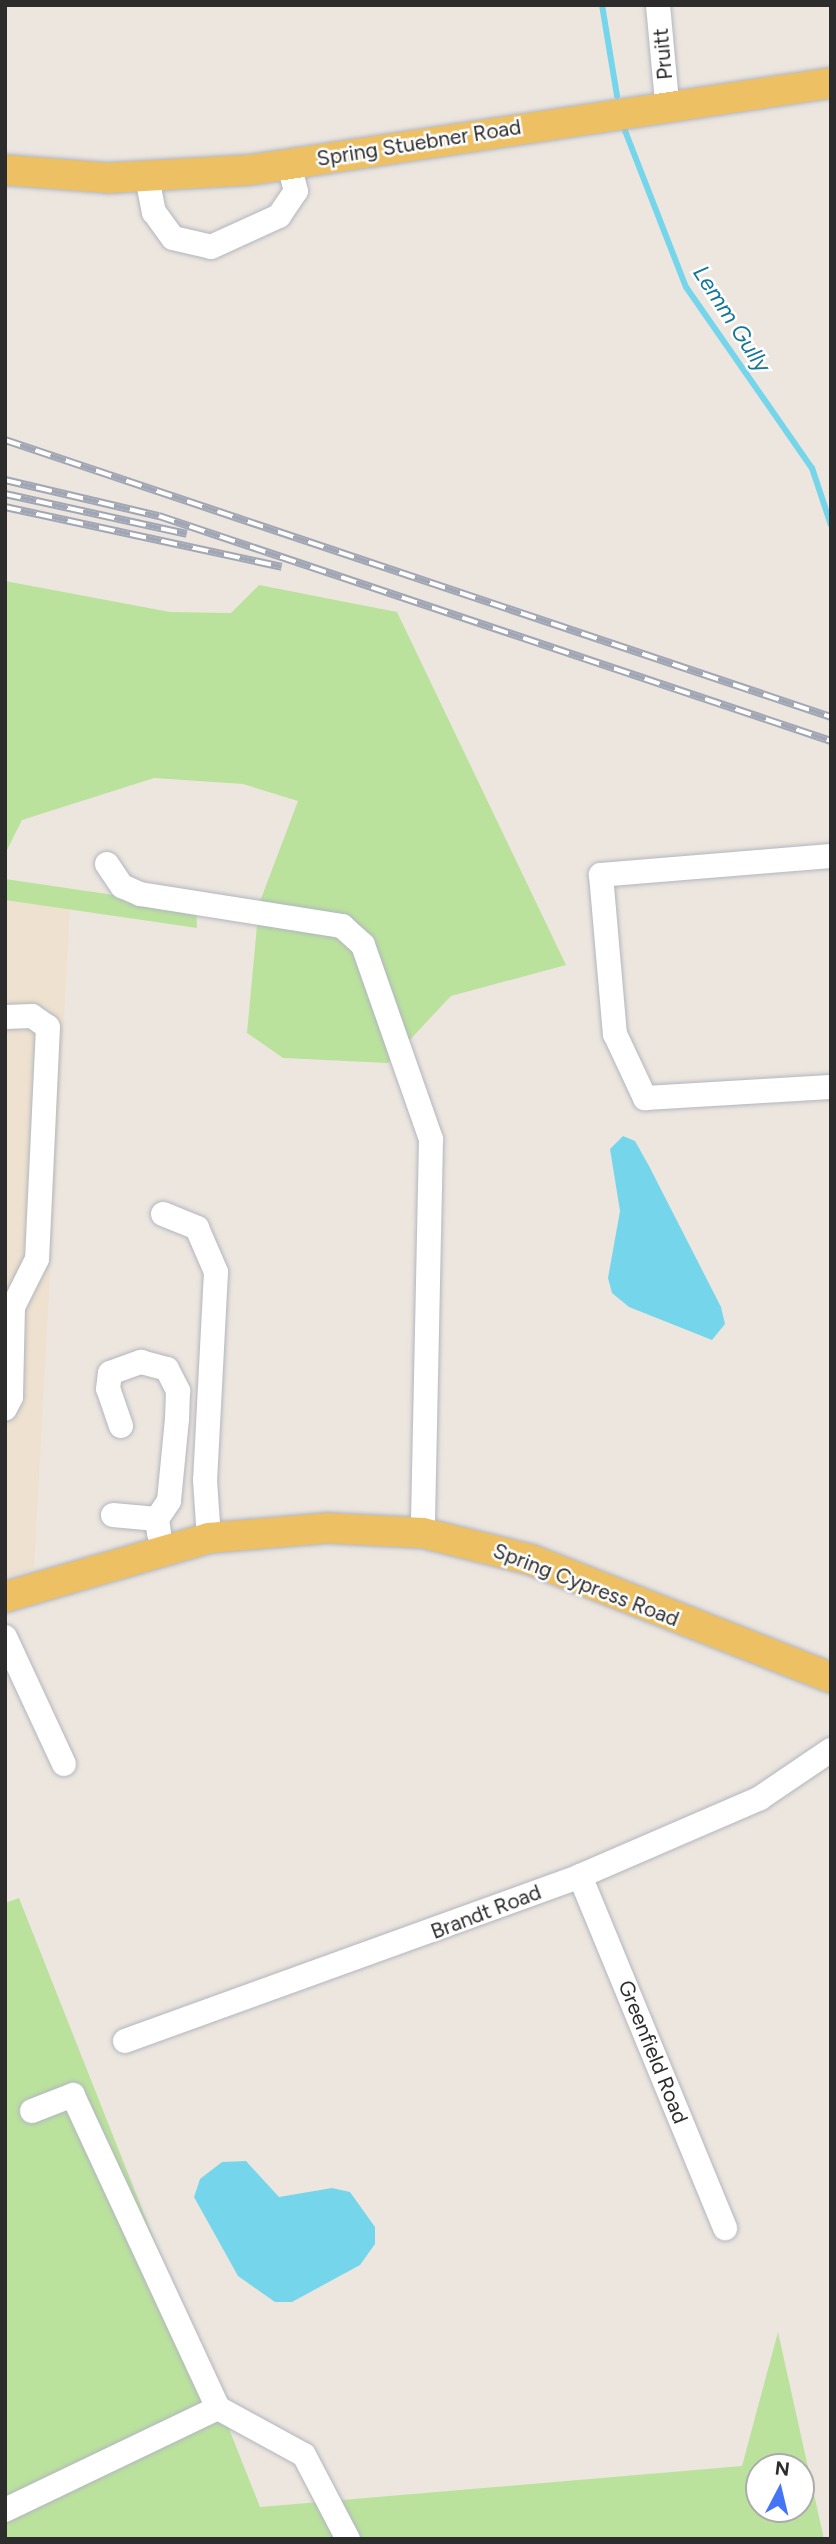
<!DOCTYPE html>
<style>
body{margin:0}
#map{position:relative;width:836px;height:2544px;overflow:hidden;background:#ede6df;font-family:Figtree,sans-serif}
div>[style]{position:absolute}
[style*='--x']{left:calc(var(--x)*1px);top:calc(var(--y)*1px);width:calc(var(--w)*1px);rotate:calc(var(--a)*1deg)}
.education>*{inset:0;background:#eee1cf}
.green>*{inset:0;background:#bbe29d}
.water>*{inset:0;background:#75d6eb}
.stream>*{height:6px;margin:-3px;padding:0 3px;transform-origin:3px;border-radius:3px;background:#75d6eb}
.roads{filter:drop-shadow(0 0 2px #b2b6bf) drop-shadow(0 0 2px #b2b6bf)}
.minor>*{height:24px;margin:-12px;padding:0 12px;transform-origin:12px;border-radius:12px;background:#fff}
.major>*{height:30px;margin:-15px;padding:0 15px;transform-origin:15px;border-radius:15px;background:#edc064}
.rail>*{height:8px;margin-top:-4px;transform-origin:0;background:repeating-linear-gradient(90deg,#fff 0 16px,#a1a6b5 0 32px);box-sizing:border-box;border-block:2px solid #a1a6b5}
span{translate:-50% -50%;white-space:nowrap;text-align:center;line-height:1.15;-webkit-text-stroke:5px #fff;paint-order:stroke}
.street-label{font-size:21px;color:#2c2c2c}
.water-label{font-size:23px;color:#12779a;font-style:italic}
.frame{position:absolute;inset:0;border:7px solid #2c2c2c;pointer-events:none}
.north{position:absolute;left:745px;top:2453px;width:70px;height:70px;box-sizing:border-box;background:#fff;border:2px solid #ababab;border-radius:50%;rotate:7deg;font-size:19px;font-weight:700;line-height:28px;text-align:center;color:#2c2c2c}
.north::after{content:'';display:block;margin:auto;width:24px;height:32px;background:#4475f4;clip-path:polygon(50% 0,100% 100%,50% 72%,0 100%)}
</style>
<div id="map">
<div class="education">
<div style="clip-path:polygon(5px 900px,70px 907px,34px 1569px,5px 1577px)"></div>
</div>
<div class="green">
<div style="clip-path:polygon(5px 581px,170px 612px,231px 613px,259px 585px,397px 612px,566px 965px,451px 996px,388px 1063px,283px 1058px,247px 1033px,259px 904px,298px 801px,243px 784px,154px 778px,22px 820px,5px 854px)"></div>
<div style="clip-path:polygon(5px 879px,196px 907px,197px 928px,5px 900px)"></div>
<div style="clip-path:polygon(evenodd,19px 1898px,260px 2507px,742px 2466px,778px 2332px,824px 2539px,5px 2539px,5px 1903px,19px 1898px,759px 2467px,801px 2467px,801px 2509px,759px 2509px,759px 2467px)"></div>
</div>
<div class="water">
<div style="clip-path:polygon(623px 1136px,635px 1141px,649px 1166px,721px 1307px,725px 1324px,712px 1340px,629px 1307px,612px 1293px,608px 1278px,620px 1211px,610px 1149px)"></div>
<div style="clip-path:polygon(246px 2161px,279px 2197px,332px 2188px,350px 2192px,375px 2227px,375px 2244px,360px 2265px,292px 2302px,275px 2302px,238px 2276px,194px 2197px,200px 2179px,222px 2162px)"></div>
</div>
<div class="stream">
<div style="--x:602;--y:5;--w:92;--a:80.6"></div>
<div style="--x:622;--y:123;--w:176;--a:68.7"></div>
<div style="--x:686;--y:287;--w:221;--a:55.2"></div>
<div style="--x:812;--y:468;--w:60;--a:71.6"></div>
</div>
<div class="roads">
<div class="minor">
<div style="--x:658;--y:5;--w:97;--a:84.7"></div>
<div style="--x:147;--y:177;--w:36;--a:79"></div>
<div style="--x:154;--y:212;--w:32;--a:54"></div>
<div style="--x:173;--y:238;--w:39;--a:13"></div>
<div style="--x:211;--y:247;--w:75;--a:-24.5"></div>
<div style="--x:279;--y:216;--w:30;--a:-56"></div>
<div style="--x:296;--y:191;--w:28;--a:-105"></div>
<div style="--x:831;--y:856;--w:231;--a:175.3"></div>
<div style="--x:601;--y:875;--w:160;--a:85"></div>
<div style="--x:615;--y:1034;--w:71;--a:64.9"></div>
<div style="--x:645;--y:1098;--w:186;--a:-3.4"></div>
<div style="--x:107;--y:864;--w:27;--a:56"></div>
<div style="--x:122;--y:886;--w:20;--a:24"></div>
<div style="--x:140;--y:894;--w:205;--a:9"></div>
<div style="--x:342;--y:926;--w:28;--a:42"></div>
<div style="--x:363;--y:945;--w:206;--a:70.7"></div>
<div style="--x:431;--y:1139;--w:394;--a:91.2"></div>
<div style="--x:5;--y:1017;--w:27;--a:-2"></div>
<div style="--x:32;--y:1016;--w:19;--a:35"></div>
<div style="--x:48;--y:1027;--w:232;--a:92.7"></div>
<div style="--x:37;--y:1259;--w:54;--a:116.6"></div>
<div style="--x:13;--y:1307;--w:90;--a:91.3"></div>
<div style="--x:11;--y:1397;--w:13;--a:117"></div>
<div style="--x:163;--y:1214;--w:37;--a:22"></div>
<div style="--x:197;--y:1228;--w:48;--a:66.6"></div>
<div style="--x:216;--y:1272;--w:208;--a:93"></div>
<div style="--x:205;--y:1480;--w:58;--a:86.1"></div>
<div style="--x:121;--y:1426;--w:39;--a:-109"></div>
<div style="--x:108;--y:1389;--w:16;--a:-83"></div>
<div style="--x:110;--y:1373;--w:33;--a:-20"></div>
<div style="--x:141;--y:1362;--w:27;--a:15"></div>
<div style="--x:167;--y:1369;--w:25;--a:63"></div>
<div style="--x:178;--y:1391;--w:28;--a:92"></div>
<div style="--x:177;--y:1419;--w:82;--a:95.6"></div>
<div style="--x:169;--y:1501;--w:22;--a:124"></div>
<div style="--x:113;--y:1515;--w:44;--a:5.2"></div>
<div style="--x:157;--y:1519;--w:15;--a:82"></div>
<div style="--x:5;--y:1637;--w:140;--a:65.1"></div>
<div style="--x:580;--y:1876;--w:381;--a:67.6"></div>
<div style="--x:125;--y:2041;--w:484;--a:-19.9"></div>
<div style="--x:580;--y:1876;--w:196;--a:-23.4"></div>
<div style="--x:760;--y:1798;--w:86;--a:-34.1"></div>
<div style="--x:218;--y:2408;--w:98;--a:28.7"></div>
<div style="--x:304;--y:2455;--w:95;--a:62.4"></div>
<div style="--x:5;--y:2510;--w:236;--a:-25.6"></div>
<div style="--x:218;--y:2408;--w:345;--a:-114.9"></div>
<div style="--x:73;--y:2095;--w:44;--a:158.7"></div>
</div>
<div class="major">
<div style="--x:5;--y:170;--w:103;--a:4.4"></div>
<div style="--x:108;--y:178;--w:142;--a:-3.2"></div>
<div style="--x:250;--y:170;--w:587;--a:-8.52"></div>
<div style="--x:5;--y:1597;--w:212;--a:-16.1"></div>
<div style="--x:209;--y:1538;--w:118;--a:-4.8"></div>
<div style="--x:327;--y:1528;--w:96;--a:3"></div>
<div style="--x:423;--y:1533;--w:112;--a:13.9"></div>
<div style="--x:532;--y:1560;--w:321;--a:21.5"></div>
</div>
</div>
<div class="rail">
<div style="--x:5;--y:440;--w:871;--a:18.54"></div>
<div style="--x:5;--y:480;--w:158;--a:13.2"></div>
<div style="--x:159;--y:516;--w:709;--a:18.51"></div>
<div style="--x:5;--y:494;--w:186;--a:12.4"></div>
<div style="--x:5;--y:507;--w:283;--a:12.2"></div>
</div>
<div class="street-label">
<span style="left:663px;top:54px;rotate:-95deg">Pruitt</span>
<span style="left:419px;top:143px;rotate:-9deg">Spring Stuebner Road</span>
<span style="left:586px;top:1585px;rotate:21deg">Spring Cypress Road</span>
<span style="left:486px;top:1912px;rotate:-21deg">Brandt Road</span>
<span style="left:653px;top:2052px;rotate:68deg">Greenfield Road</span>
</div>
<div class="water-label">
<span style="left:732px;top:319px;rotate:57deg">Lemm Gully</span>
</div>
<div class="frame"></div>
<div class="north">N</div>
</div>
